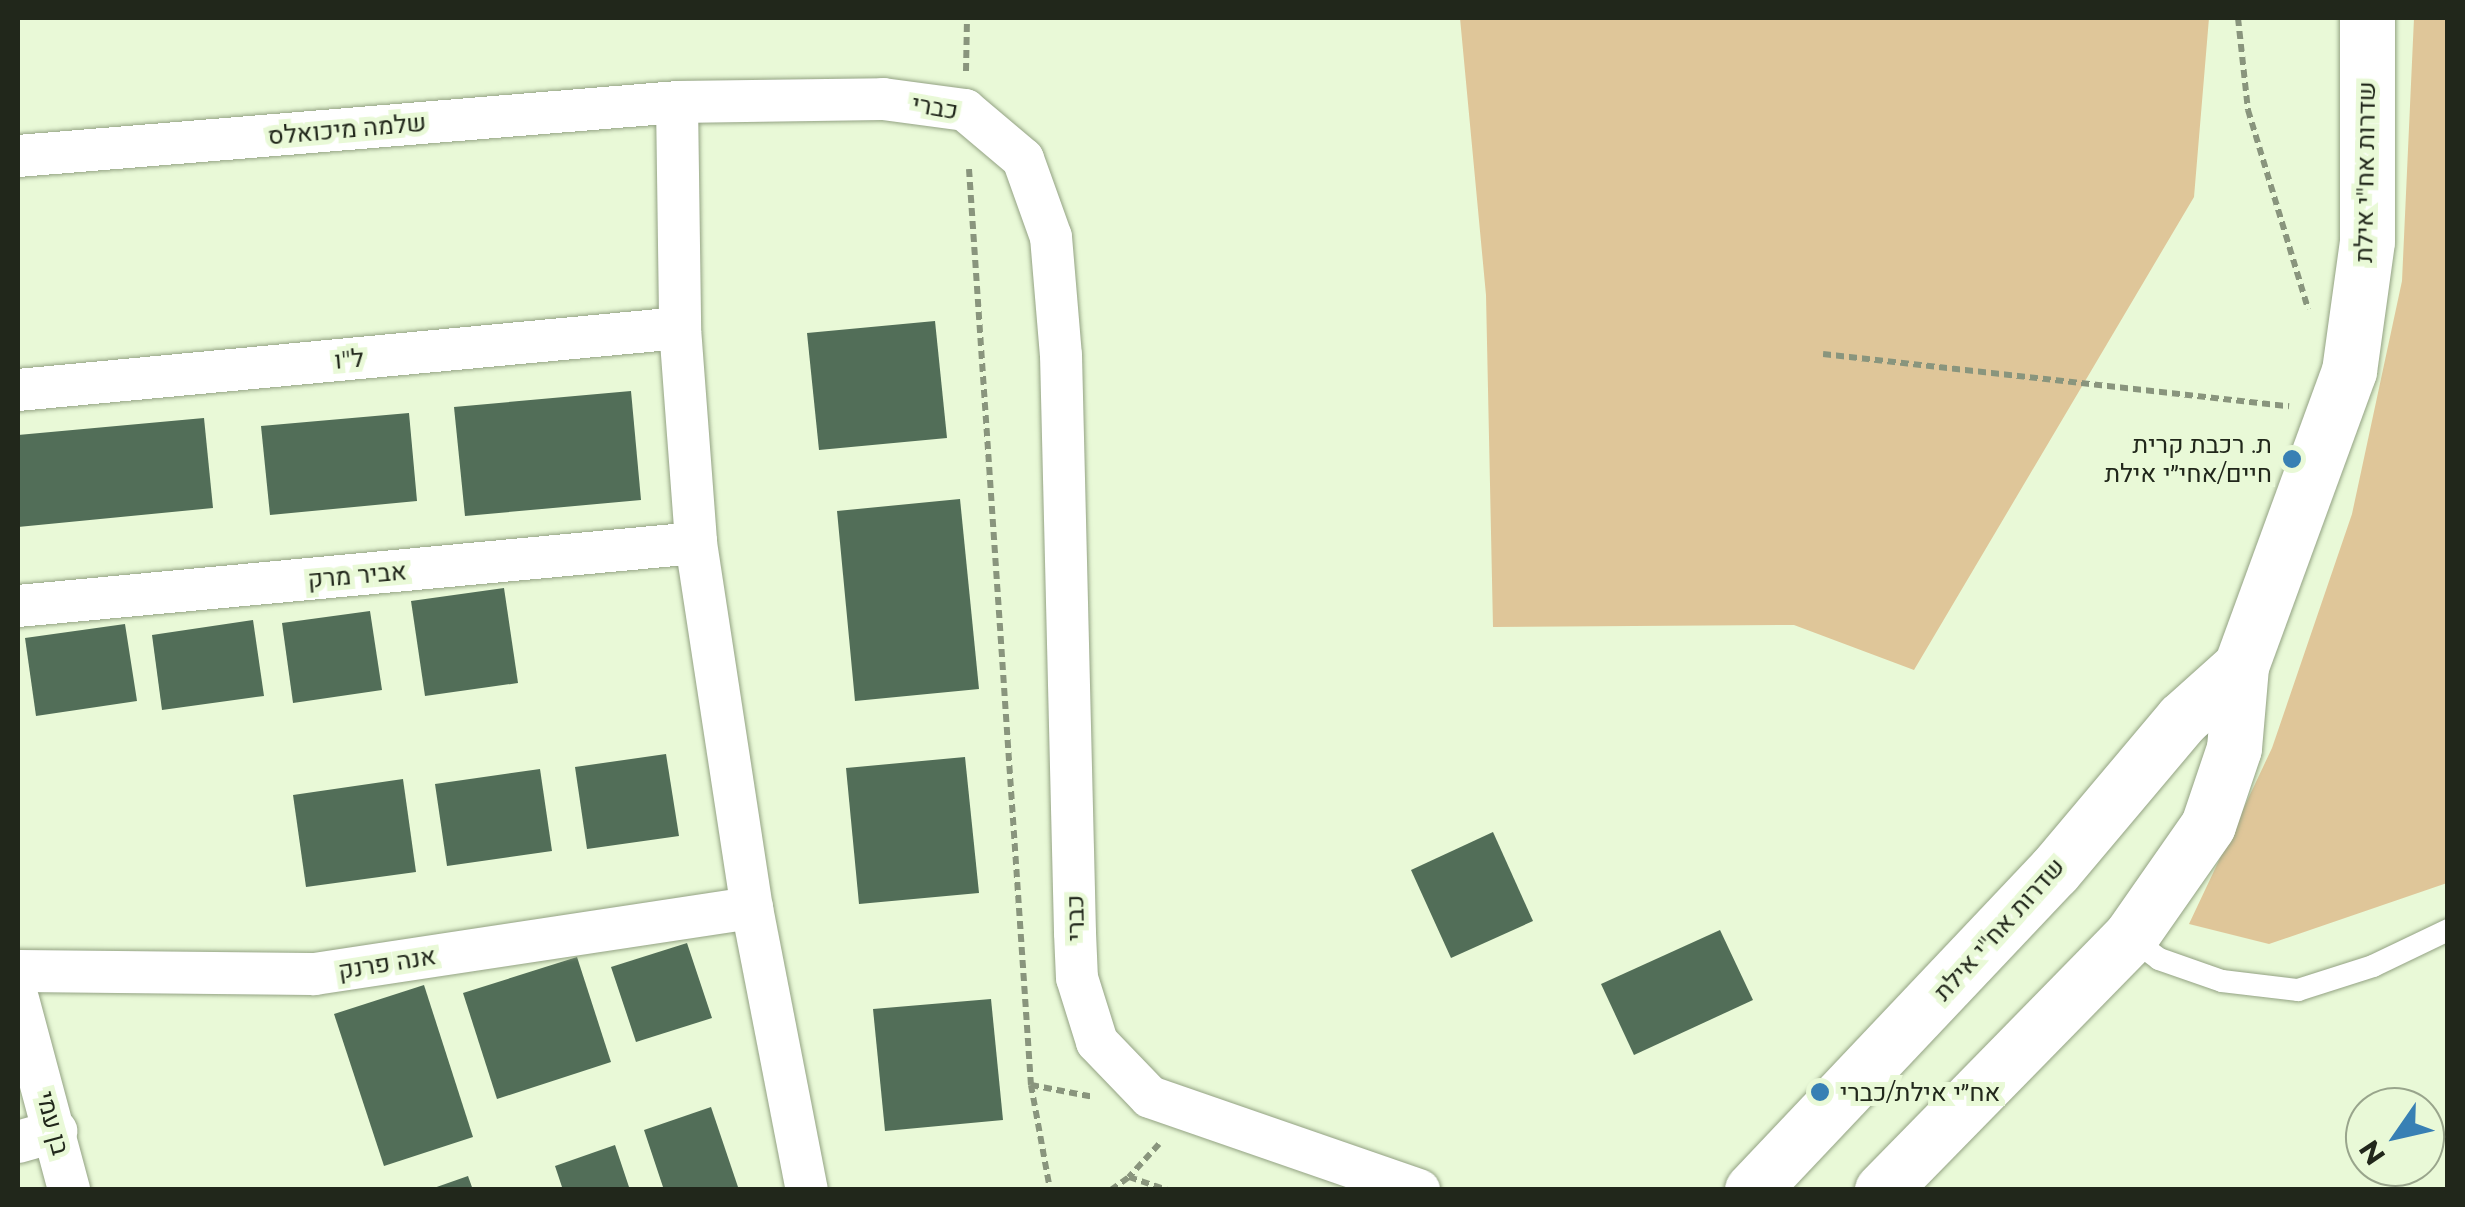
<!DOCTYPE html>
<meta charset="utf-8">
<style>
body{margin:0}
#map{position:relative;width:2465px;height:1207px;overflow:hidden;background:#e9f9d7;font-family:Montserrat,Heebo,sans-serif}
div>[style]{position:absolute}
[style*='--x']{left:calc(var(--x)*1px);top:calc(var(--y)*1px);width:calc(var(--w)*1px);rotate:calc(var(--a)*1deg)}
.green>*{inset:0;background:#dfc699}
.building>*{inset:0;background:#526e58}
.path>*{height:6px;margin-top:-3px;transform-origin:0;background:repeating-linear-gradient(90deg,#89957d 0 8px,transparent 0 13px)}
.roads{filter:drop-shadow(0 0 2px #93a283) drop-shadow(0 0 2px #93a283)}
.lane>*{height:22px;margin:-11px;padding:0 11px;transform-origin:11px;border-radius:11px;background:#fff}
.street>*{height:42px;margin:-21px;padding:0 21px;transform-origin:21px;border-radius:21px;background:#fff}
.secondary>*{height:55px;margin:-27.5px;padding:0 27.5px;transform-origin:27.5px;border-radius:27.5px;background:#fff}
.dots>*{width:28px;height:28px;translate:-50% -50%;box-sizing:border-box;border:5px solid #e9f9d7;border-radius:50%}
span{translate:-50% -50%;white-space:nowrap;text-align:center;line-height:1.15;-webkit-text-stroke:10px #e9f9d7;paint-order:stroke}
.street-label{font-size:25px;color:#21271b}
.poi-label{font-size:25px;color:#21271b}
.right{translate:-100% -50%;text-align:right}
.left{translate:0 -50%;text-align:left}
.frame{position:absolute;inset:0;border:20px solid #21271b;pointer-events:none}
.north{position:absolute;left:2345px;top:1087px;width:100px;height:100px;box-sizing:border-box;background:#e9f9d7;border:2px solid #99a58c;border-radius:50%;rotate:236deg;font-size:28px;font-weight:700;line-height:40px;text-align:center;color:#21271b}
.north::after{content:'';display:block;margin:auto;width:35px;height:45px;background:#3880b4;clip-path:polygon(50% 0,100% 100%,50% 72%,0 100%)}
</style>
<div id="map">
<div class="green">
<div style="clip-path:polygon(1460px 18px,2209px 18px,2194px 197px,1914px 670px,1794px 625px,1493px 627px,1486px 295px)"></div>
<div style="clip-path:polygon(2414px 18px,2447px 18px,2447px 883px,2269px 944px,2189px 924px,2272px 748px,2352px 514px,2402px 281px)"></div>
</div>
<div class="building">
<div style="clip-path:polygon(935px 321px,947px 438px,819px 450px,807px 333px)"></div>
<div style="clip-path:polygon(631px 391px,641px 500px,465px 516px,454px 407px)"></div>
<div style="clip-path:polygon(409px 413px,417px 501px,270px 515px,261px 426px)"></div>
<div style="clip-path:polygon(204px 418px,213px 508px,18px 527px,18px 435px)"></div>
<div style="clip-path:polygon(960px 499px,979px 689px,855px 701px,837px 511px)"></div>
<div style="clip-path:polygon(504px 588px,518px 683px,425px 696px,411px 601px)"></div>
<div style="clip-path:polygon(370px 611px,382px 690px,293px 703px,282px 623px)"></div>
<div style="clip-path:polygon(253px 620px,264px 696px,162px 710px,152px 635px)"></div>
<div style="clip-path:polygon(125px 624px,137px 701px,36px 716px,25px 638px)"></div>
<div style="clip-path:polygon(666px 754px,679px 836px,587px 849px,575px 767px)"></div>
<div style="clip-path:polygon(965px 757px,979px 893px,859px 904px,846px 768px)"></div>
<div style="clip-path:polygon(540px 769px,552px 851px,447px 866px,435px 784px)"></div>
<div style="clip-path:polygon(403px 779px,416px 872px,306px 887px,293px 795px)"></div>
<div style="clip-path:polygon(1493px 832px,1533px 921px,1451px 958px,1411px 870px)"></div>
<div style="clip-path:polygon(1720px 930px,1753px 1000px,1634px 1055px,1601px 984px)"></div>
<div style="clip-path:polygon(687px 943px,712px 1018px,636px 1042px,611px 967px)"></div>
<div style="clip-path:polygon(577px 957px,611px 1062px,497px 1099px,463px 993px)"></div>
<div style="clip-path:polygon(424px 985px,473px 1137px,384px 1166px,334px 1014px)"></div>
<div style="clip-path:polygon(991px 999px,1003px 1120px,885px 1131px,873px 1009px)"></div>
<div style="clip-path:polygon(711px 1107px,739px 1190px,664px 1190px,644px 1130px)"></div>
<div style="clip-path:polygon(615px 1145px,630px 1190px,563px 1190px,555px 1166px)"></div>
<div style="clip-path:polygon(468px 1176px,473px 1190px,432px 1190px,431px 1189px)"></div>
</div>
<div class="path">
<div style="--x:2238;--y:18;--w:93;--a:83.8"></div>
<div style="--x:2248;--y:110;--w:208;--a:73.2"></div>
<div style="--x:966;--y:71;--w:53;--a:-88.9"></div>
<div style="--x:969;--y:169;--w:918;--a:86.13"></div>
<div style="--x:1031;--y:1085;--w:64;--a:10.8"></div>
<div style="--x:1823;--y:354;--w:469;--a:6.4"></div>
<div style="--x:1031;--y:1085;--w:107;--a:79.7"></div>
<div style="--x:1159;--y:1144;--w:45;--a:132.3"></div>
<div style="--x:1129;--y:1177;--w:40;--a:18.9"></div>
<div style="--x:1111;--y:1190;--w:22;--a:-36"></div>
</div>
<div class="roads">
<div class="lane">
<div style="--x:2130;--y:937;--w:36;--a:37"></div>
<div style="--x:2159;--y:959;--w:67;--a:19.2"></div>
<div style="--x:2222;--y:981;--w:77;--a:6.8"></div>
<div style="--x:2298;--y:990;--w:79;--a:-17.7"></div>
<div style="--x:2373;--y:966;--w:83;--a:-25.6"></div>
</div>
<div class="street">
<div style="--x:677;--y:102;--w:226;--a:89.2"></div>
<div style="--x:680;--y:328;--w:216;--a:85.7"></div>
<div style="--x:696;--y:543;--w:369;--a:81.3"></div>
<div style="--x:752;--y:908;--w:287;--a:79"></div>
<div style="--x:18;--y:156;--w:661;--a:-4.68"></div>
<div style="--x:677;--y:102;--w:206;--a:-0.8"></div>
<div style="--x:883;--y:99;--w:83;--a:7.6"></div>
<div style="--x:965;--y:110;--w:76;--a:40.2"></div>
<div style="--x:1023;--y:159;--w:83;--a:70.3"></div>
<div style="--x:1051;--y:237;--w:118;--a:85.2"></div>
<div style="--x:1061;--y:355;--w:578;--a:88.61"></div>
<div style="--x:1075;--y:933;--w:45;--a:87.5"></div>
<div style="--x:1077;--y:978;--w:67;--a:72.6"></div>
<div style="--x:1097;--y:1042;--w:76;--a:46.1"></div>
<div style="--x:1150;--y:1097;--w:285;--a:19.1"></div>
<div style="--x:18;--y:390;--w:665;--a:-5.35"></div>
<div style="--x:18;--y:606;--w:681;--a:-5.31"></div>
<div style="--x:18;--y:971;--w:296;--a:0.6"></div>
<div style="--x:314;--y:974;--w:443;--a:-8.6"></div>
<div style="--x:18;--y:999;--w:198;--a:75"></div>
<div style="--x:18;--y:1142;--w:40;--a:-16"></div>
</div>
<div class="secondary">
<div style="--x:1752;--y:1190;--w:439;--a:-46.6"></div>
<div style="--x:2054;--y:871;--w:199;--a:-49.9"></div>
<div style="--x:2182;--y:719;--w:79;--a:-41.9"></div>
<div style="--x:1882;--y:1190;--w:354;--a:-45.6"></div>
<div style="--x:2130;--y:937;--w:136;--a:-55.1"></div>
<div style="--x:2208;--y:825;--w:81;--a:-71.3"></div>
<div style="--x:2234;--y:748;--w:82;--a:-85.1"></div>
<div style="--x:2241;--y:666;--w:314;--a:-69.9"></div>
<div style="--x:2349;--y:371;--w:131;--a:-82.1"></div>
<div style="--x:2367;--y:241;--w:223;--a:-90"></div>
</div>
</div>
<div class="dots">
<div style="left:2292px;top:459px;background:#3880b4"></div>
<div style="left:1820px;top:1092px;background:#3880b4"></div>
</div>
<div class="street-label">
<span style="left:935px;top:107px;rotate:10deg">כברי</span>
<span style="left:347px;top:129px;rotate:-5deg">שלמה מיכואלס</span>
<span style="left:2365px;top:172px;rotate:-89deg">שדרות אח"י אילת</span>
<span style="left:349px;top:359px;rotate:-5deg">ל"ו</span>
<span style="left:357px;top:575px;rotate:-5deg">אביר מרק</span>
<span style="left:1075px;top:918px;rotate:-91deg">כברי</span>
<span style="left:1999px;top:929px;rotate:-48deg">שדרות אח"י אילת</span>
<span style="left:387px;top:963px;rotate:-9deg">אנה פרנק</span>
<span style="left:53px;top:1123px;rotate:75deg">בן עמי</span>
</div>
<div class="poi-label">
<span class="right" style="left:2272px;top:459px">ת. רכבת קרית<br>חיים/אחי״י אילת</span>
<span class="left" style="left:1840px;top:1092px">אח״י אילת/כברי</span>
</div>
<div class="frame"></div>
<div class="north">N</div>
</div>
